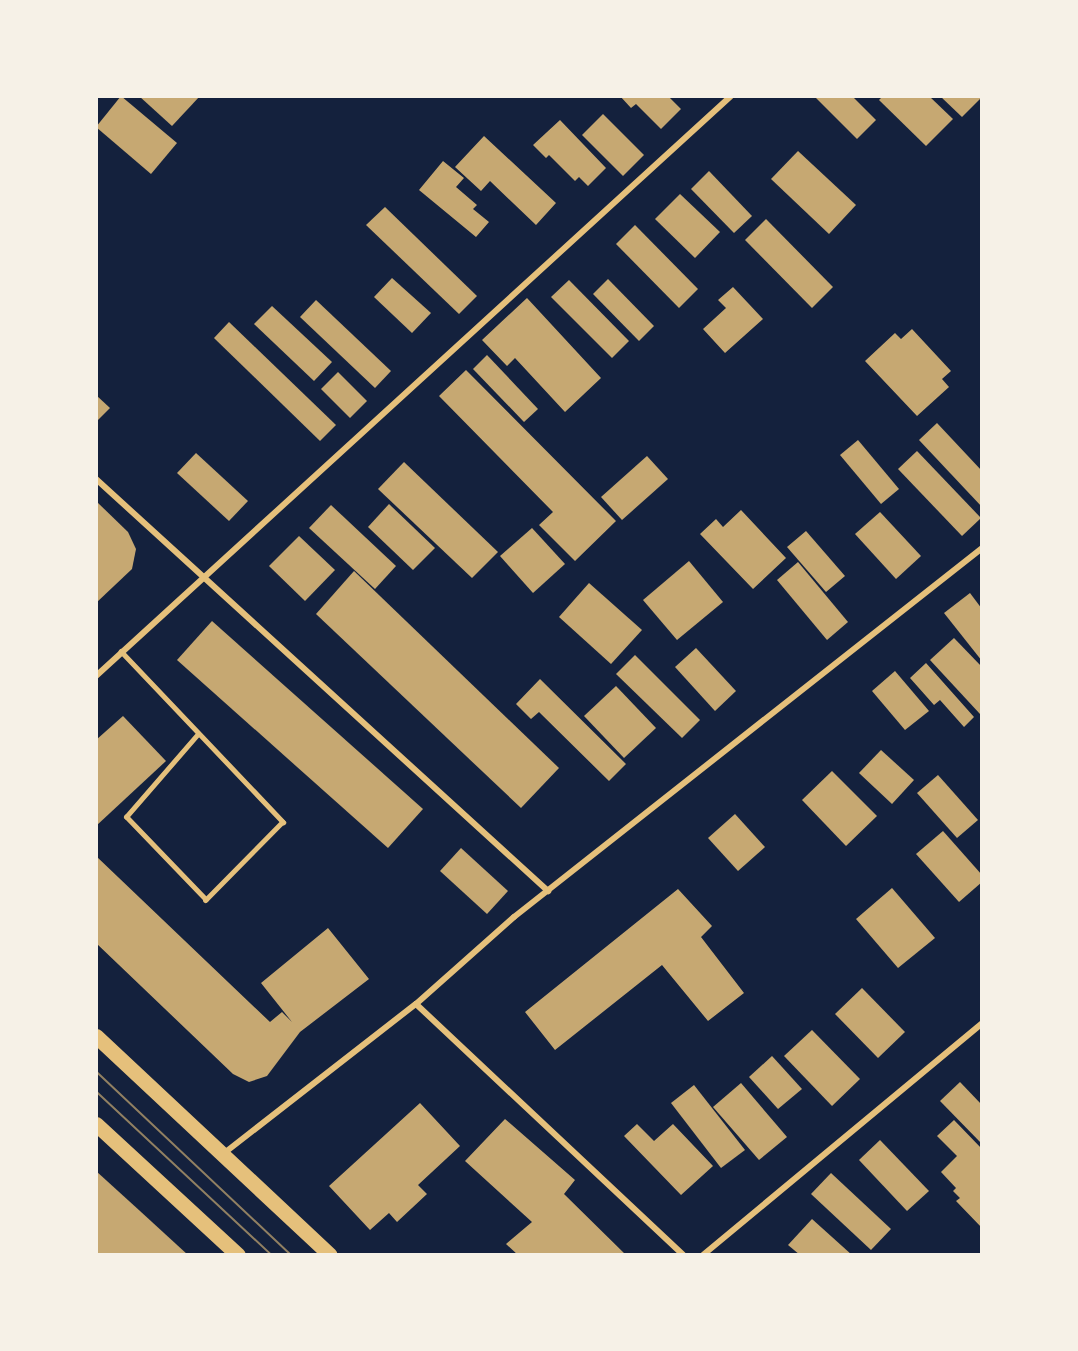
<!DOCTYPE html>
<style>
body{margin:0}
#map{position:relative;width:1078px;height:1351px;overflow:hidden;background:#14213d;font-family:"Libre Baskerville",serif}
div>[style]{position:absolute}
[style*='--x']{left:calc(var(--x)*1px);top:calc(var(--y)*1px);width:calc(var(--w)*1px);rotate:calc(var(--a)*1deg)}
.building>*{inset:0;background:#c6a872}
.service>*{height:4.5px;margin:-2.25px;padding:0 2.25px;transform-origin:2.25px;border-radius:2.25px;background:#e5c07b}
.minor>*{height:6px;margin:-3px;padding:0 3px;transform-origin:3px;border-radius:3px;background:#e5c07b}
.primary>*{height:15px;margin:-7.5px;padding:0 7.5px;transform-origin:7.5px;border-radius:7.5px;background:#e5c07b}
.tram>*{height:1.5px;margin:-0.75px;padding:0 0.75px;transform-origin:0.75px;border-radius:0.75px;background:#918062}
span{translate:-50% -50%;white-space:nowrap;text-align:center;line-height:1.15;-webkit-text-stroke:6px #f6f1e7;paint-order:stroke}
.frame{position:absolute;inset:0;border:98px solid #f6f1e7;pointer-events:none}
</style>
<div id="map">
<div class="building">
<div style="clip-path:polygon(121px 96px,177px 143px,151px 174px,96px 127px)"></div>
<div style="clip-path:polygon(139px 96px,200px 96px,172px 126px)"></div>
<div style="clip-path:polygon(620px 96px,668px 96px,681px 109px,661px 129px,636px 104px,631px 108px)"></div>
<div style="clip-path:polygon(814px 96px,852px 96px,876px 120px,857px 139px)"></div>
<div style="clip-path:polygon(883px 96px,929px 96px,953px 119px,926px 146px,879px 100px)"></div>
<div style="clip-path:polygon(940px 96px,982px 96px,982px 97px,962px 117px)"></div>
<div style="clip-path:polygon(603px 114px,644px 155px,623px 176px,582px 135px)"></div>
<div style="clip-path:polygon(560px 120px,606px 168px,588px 186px,579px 177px,575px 181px,549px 155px,546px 158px,533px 145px)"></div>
<div style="clip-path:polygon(484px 136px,556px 203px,536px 225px,490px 181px,481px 191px,455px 167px)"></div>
<div style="clip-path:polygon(798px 151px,856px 205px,829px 234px,771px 179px)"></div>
<div style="clip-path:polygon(443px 161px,464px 178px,456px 187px,477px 205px,473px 209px,489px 222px,476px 237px,419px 190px)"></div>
<div style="clip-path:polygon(709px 171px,752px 216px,734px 233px,691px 189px)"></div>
<div style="clip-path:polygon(680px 194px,720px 232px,695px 258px,655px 219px)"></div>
<div style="clip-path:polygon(385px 207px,477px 296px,459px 314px,366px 225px)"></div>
<div style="clip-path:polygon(766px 219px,833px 287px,812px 308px,745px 240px)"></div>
<div style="clip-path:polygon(635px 225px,698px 289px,679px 308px,616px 244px)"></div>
<div style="clip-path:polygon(392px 278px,431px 313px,412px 333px,374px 297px)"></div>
<div style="clip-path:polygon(608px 279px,654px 326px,639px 341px,593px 294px)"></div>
<div style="clip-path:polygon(569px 280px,629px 341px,612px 358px,551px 297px)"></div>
<div style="clip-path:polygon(733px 287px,763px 319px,725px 353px,703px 329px,726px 308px,718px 300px)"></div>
<div style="clip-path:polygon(527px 298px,601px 378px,565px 412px,515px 358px,507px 366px,482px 340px)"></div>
<div style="clip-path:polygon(316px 300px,391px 371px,375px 388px,300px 317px)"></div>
<div style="clip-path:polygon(272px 306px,332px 362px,314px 381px,254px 324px)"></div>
<div style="clip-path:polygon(229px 322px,336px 425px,320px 441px,214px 338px)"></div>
<div style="clip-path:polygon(912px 329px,951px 371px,942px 379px,949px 387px,917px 416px,865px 361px,895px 333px,901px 339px)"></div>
<div style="clip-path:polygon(487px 355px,538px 409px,524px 422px,473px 369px)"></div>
<div style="clip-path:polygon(466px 370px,616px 521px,575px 561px,539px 525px,553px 512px,439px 396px)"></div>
<div style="clip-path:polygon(338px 372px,367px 401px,350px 418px,321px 389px)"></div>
<div style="clip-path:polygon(96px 395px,110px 408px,96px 422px)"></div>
<div style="clip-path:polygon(937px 423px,982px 471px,982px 507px,919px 440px)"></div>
<div style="clip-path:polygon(858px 440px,899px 489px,881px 504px,840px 455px)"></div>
<div style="clip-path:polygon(917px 451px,981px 518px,962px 536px,898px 469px)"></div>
<div style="clip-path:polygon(196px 453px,248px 501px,229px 521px,177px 473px)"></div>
<div style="clip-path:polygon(647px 456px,668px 479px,622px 520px,601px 497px)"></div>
<div style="clip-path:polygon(404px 462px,498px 552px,472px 578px,378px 489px)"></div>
<div style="clip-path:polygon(96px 501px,128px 532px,136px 549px,132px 569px,96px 603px)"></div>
<div style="clip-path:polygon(389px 504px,435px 548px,413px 570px,368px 527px)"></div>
<div style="clip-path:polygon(331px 505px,396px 566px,375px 589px,309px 528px)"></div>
<div style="clip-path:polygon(741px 510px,786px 558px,753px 589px,700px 534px,716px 519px,723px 527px)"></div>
<div style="clip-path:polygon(880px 512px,921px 556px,896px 579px,855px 534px)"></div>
<div style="clip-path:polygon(532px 528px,565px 564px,533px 593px,500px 556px)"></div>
<div style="clip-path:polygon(806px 531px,845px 576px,826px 592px,787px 547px)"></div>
<div style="clip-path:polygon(299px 536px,335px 570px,305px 601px,269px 566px)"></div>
<div style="clip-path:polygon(689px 561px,723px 602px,677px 640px,643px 600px)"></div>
<div style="clip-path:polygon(798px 562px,848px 622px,827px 640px,777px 580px)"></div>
<div style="clip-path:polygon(354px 571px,559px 768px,521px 808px,316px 614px)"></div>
<div style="clip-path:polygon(589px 583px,642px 630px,611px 664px,559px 617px)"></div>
<div style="clip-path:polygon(970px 593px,982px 609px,982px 661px,944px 613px)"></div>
<div style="clip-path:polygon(212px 621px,423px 809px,388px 848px,177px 660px)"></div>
<div style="clip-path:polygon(954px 638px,982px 667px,980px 714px,930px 660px)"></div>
<div style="clip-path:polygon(696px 648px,736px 691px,715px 711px,675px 667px)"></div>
<div style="clip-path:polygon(635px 655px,700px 720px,682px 738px,616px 674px)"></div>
<div style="clip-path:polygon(926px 663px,974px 717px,964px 727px,940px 700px,934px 705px,910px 678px)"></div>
<div style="clip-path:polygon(895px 671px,929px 711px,905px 730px,872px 691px)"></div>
<div style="clip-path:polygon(540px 679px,626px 764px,609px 781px,539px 712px,531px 719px,516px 704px)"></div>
<div style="clip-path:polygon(616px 686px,656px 728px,624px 758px,584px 716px)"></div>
<div style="clip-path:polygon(123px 716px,166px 761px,96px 826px,96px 740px)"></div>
<div style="clip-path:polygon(881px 750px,914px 780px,892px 804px,859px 773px)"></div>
<div style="clip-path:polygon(832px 771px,877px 816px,846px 846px,802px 800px)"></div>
<div style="clip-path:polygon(938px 775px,978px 820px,957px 838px,917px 793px)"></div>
<div style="clip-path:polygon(735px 814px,765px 847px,738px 871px,708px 838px)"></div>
<div style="clip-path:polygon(943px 831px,982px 875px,982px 882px,959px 902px,916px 854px)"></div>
<div style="clip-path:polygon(461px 848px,508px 891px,487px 914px,440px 871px)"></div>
<div style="clip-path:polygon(96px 856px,270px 1022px,282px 1012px,292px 1022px,261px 983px,328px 928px,369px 979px,300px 1032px,267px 1076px,249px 1082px,233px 1074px,96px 943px)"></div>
<div style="clip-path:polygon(892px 888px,935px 938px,898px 968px,856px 919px)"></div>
<div style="clip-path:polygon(678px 889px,712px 926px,701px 937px,744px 993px,708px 1021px,662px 965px,555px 1050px,525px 1012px)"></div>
<div style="clip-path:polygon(862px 988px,905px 1032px,878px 1058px,835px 1014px)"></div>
<div style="clip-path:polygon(812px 1030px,860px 1079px,832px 1106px,784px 1056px)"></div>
<div style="clip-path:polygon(772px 1056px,802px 1089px,778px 1109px,749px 1077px)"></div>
<div style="clip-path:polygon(960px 1082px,982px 1105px,982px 1144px,940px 1101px)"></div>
<div style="clip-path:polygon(741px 1083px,787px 1137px,759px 1160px,713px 1107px)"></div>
<div style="clip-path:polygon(694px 1085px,745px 1150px,721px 1168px,671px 1103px)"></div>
<div style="clip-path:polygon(420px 1103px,460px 1146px,418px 1185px,427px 1194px,397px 1222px,389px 1213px,370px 1230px,329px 1186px)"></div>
<div style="clip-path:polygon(505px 1119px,575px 1180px,564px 1194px,626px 1255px,518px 1255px,506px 1244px,532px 1222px,465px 1161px)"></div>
<div style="clip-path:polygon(954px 1120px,982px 1149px,982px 1228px,956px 1201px,960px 1198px,953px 1191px,956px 1188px,941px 1172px,957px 1156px,937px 1136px)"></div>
<div style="clip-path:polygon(637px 1124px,654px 1141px,673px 1124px,713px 1166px,681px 1195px,624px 1136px)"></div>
<div style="clip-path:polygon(880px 1140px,929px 1191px,907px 1211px,859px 1160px)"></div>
<div style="clip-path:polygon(96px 1171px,140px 1211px,188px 1255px,96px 1255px)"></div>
<div style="clip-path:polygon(831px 1173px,891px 1229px,871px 1250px,811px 1194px)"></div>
<div style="clip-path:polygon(812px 1219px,852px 1255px,800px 1255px,788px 1245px)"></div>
</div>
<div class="service">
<div style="--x:121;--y:651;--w:236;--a:46.5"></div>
<div style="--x:283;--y:822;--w:110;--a:134.6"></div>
<div style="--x:206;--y:900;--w:115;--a:-133.9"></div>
<div style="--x:126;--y:817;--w:110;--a:-49.1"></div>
</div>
<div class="minor">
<div style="--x:96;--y:479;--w:612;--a:42.35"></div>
<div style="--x:96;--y:676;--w:860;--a:-42.41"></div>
<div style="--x:416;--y:1004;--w:366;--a:43.2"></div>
<div style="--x:223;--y:1154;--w:244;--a:-37.9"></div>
<div style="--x:416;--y:1004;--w:131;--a:-41.6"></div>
<div style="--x:514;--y:917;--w:596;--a:-38.25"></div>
<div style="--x:703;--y:1255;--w:363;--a:-39.7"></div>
</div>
<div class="primary">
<div style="--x:96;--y:1036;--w:320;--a:43.1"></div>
<div style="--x:96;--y:1124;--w:193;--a:42.7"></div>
</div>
<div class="tram">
<div style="--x:96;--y:1071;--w:268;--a:43.3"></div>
<div style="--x:96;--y:1091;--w:241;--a:43"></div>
</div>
<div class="frame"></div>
</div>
